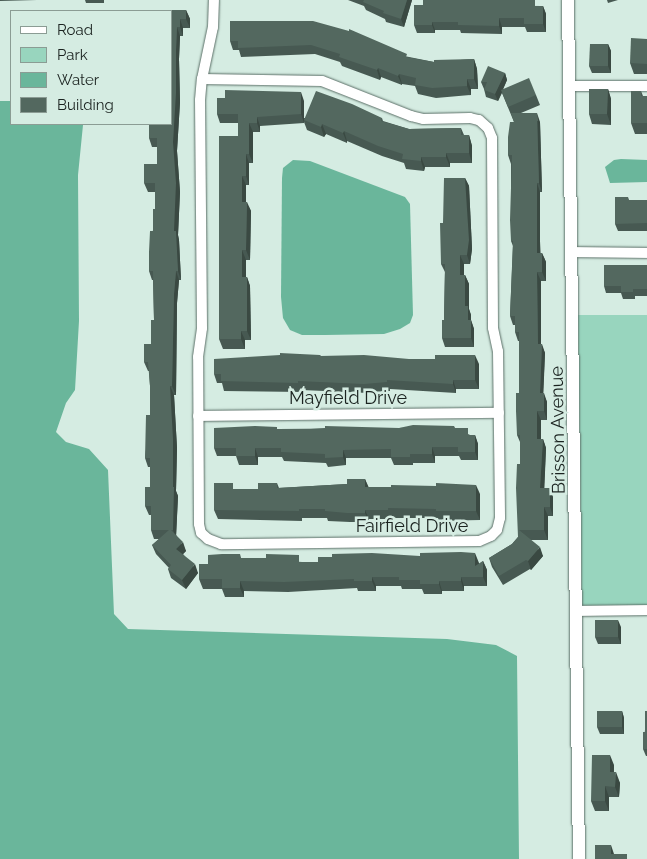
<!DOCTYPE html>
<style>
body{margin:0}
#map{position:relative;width:647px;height:859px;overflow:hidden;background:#d5ece2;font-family:Raleway,sans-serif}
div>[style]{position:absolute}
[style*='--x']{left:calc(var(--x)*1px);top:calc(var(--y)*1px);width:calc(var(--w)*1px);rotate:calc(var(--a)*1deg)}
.green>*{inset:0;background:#98d5be}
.water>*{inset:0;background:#6ab69b}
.roads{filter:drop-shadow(0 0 1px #5b6f67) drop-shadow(0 0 1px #5b6f67)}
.minor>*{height:10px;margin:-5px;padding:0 5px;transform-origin:5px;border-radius:5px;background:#fff}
.tertiary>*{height:12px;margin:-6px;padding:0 6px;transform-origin:6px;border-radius:6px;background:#fff}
.wall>*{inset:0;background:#475952}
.shaded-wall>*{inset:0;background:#3a4942}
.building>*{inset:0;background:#53685f}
span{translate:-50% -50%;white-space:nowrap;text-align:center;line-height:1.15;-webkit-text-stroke:5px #d5ece2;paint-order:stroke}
.street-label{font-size:18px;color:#1b2320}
.legend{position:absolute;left:10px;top:10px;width:162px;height:115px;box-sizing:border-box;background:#d5ece2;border:1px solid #8b9c94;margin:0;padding:6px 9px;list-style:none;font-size:15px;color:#1b2320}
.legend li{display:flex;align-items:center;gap:10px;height:25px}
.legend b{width:25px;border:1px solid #8b9c94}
</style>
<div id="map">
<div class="green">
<div style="clip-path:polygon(578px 315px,647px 315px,647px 605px,582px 606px)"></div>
</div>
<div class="water">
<div style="clip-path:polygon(0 101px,11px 101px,11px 124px,83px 125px,78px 175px,79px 321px,75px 390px,66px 403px,56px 432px,66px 442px,89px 449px,108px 470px,114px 614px,128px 629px,447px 639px,496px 645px,517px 656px,519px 859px,0 859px)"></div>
<div style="clip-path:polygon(621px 159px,647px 160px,647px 182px,610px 183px,605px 167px,614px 160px)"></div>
<div style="clip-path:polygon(293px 160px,310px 161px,405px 197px,410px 204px,413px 315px,410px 323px,400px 329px,384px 334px,325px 335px,302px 335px,290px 330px,283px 318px,281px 297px,282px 178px,283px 168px)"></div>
</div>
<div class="roads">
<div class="minor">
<div style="--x:202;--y:79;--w:120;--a:1"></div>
<div style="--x:322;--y:81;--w:96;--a:21.5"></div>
<div style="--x:411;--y:116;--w:12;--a:14"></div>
<div style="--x:423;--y:119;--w:47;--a:-1.2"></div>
<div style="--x:470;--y:118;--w:9;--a:13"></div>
<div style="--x:479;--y:120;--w:12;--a:42"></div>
<div style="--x:488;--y:128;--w:11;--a:68"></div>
<div style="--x:492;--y:138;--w:190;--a:89.7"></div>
<div style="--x:493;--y:328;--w:24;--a:78"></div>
<div style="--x:498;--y:351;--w:167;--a:89.3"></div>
<div style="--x:500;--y:518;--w:12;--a:104"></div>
<div style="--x:497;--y:530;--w:8;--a:135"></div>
<div style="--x:491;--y:536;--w:13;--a:157"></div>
<div style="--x:479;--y:541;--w:258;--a:179.3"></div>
<div style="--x:221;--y:544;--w:14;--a:-159"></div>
<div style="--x:208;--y:539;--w:9;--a:-139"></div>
<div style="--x:201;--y:533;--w:9;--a:-103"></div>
<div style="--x:199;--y:524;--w:167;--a:-90.3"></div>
<div style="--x:198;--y:357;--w:29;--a:-82"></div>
<div style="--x:202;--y:328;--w:228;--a:-90.5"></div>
<div style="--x:200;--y:100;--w:21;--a:-85"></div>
<div style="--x:202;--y:79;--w:53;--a:-78.1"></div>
<div style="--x:213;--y:27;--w:27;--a:-88"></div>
<div style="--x:570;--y:86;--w:77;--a:0"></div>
<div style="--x:573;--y:252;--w:74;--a:0.8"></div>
<div style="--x:198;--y:416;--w:301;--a:-0.6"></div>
<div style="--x:577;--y:611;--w:70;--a:-0.8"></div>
</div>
<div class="tertiary">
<div style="--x:568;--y:0;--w:859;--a:89.27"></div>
</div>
</div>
<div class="wall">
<div style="clip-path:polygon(0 0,37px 0,0 1px)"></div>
<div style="clip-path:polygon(63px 0,104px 0,104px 3px,86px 3px,85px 0)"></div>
<div style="clip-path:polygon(348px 0,412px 0,404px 27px,386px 22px,385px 19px,366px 10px,364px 6px)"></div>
<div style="clip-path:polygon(607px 0,618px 0,608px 3px)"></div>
<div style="clip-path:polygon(423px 5px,543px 6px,546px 14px,546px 32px,527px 32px,525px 27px,502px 27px,502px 34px,461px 33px,460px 30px,435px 30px,435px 33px,417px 33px,414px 25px)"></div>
<div style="clip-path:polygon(186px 10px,190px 19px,190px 28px,183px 28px,183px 36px,180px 36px,179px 59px,180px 102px,177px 151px,180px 192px,178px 235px,179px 240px,181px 280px,179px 280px,177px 303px,176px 395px,174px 395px,177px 448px,176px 491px,178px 496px,176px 535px,186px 551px,183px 554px,198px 573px,186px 589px,171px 578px,168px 569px,169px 568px,156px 554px,152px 545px,159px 539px,154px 539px,151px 530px,151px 515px,149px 515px,145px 506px,150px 487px,150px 467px,148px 467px,145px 458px,150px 415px,150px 386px,149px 371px,148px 371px,144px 362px,151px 344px,154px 320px,153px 280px,152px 280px,149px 271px,155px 209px,155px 192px,148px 192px,144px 183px,157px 164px,157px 147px,152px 147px,149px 138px,171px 124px,171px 11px)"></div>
<div style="clip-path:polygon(230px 21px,434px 62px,474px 59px,477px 69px,478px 89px,471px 89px,471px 95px,436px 98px,418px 94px,415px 86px,402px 84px,402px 85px,381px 77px,380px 80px,342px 66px,340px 62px,315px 54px,241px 57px,239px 50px,233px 50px,230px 41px)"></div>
<div style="clip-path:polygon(647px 39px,647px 74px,634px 74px,630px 63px)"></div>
<div style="clip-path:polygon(608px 44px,611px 51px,611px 73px,592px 73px,589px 66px)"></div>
<div style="clip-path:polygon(505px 73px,507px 80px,503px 89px,536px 95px,540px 105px,521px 113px,540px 122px,542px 192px,540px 192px,540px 253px,542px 253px,546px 262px,546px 281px,541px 281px,541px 344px,545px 353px,543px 393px,547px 402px,547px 420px,541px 420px,541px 439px,543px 439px,546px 448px,544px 488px,553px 497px,553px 516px,548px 516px,548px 540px,530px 540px,543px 556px,531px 570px,530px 569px,503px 585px,492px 567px,489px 558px,512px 544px,518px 537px,520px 464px,520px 442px,517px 435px,519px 393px,519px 341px,518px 341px,515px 332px,515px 325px,513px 325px,510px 316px,513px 246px,511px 241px,511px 164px,508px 155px,514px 122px,502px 93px,498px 101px,486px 97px,484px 89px,481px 82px)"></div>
<div style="clip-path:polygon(608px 89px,611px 99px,611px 125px,592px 124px,589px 114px)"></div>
<div style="clip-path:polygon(641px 91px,643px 96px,647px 96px,647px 134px,635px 134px,631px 123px)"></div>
<div style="clip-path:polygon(304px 101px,304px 118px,382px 118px,383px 121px,409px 129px,461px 128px,464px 135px,469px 135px,472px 146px,472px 163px,450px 163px,450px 167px,425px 167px,424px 171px,406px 169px,404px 163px,382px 156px,347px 141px,347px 143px,326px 134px,324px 137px,307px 130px,304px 122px,304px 123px,260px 126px,260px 132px,253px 132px,253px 163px,249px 163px,249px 185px,246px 185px,246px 202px,251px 211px,250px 260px,246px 260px,246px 277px,247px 277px,250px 286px,251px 340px,245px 340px,245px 349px,223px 349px,219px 339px,238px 136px,238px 123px,220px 123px,217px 114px)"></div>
<div style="clip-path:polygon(465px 178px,469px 186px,472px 249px,470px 264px,464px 264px,464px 275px,465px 275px,469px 284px,469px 309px,471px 315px,471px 320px,474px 329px,474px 347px,445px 347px,442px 338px,444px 320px,445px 272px,441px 264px,443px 223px)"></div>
<div style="clip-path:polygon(628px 197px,629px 200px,647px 200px,647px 231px,618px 231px,615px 224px)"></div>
<div style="clip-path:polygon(647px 265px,647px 296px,635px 296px,635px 299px,623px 299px,621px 293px,606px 293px,604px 286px)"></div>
<div style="clip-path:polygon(320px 355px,321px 356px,479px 364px,479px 389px,456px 389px,456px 393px,390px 389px,390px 391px,368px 393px,302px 390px,302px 392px,224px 391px,222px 383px,217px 383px,214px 374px)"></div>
<div style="clip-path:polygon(454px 426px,455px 428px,470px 435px,475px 435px,478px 444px,478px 460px,461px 460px,459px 456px,435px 456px,435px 463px,413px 463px,413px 465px,394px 465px,391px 458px,346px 458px,346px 465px,328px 467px,326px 463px,284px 461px,282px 457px,258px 457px,258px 465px,239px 465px,236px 456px,217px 456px,214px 448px,278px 429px,399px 428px)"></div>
<div style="clip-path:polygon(365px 479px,368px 487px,480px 494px,480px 520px,439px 521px,438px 518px,391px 518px,391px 519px,369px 519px,369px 522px,350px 522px,328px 521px,327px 518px,302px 518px,302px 521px,218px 519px,214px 510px,235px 489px,258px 489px,277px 483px,279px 488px,347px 484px)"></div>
<div style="clip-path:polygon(240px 554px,241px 558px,302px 562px,479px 564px,483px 561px,487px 570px,487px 586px,464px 586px,464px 591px,442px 591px,442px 594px,424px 594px,422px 589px,402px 589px,401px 586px,376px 586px,376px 591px,358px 591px,357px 588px,288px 592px,244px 591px,244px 597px,225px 597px,222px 589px,203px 589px,199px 579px,208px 564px)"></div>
<div style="clip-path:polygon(621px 627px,621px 644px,598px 644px,595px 637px)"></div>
<div style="clip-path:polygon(622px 711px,624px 718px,624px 734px,600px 734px,597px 727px)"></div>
<div style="clip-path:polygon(647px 711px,647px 756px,646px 756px,643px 749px)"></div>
<div style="clip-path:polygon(614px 765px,614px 772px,620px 783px,619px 797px,609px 797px,609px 811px,595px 811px,591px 801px)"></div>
</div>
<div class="shaded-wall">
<div style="clip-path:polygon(407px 0,412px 0,404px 27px,401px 19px)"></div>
<div style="clip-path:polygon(543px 6px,546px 14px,546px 32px,543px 24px)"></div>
<div style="clip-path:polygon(186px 10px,190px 19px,190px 28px,186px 19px)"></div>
<div style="clip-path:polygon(499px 18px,502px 27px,502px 34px,499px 26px)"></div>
<div style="clip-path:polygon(180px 19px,183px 28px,183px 36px,180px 27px)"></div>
<div style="clip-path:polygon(432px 22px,435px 30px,435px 33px,432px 25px)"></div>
<div style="clip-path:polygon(177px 27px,180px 36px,179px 59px,180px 102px,177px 151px,180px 192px,178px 235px,179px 240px,181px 280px,178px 271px,174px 231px,173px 142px,176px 50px)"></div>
<div style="clip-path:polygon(608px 44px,611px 51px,611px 73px,608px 66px)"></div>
<div style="clip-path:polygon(474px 59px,477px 69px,478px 89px,474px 79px)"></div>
<div style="clip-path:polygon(378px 68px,381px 77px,380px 80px,377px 70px)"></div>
<div style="clip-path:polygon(505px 73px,507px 80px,498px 101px,495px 94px)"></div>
<div style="clip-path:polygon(399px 74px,402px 84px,402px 85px,398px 76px)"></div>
<div style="clip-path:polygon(467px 79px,471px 89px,471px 95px,467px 86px)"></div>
<div style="clip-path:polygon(608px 89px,611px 99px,611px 125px,607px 114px)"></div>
<div style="clip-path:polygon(301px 92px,304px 101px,304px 123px,301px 114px)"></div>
<div style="clip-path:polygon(537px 113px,540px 122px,542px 192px,539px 183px)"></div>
<div style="clip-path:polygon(257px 117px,260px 126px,260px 132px,257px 123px)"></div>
<div style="clip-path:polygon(249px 123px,253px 132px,253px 163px,249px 154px)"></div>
<div style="clip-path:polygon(322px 124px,326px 134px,324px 137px,321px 127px)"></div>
<div style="clip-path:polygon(344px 131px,347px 141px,347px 143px,343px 133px)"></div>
<div style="clip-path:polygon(469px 135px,472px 146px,472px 163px,469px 153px)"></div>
<div style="clip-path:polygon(446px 153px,450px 163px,450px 167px,446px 157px)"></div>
<div style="clip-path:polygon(246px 154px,249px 163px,249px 185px,246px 176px)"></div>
<div style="clip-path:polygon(421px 157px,425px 167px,424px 171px,421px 161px)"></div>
<div style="clip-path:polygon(242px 176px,246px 185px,246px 211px,242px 202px)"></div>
<div style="clip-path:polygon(465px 178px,469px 186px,472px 249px,470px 264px,467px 255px)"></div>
<div style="clip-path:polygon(537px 183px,540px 192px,540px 241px,541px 262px,537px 253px)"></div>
<div style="clip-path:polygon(247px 202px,251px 211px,250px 260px,246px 250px)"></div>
<div style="clip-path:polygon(242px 250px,246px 260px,246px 286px,242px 277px)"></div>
<div style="clip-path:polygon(542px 253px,546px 262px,546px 281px,542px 272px)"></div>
<div style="clip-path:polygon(460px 255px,464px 264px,464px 284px,460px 275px)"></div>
<div style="clip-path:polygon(176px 271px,179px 280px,177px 303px,176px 395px,172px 386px,174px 294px)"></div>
<div style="clip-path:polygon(537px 272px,541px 281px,541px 353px,538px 344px)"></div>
<div style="clip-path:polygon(465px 275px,469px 284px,469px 309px,471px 315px,471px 329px,468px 320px,465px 306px)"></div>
<div style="clip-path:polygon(247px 277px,250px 286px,251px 340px,247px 331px)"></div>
<div style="clip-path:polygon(471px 320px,474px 329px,474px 347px,471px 338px)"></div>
<div style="clip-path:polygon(241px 331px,245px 340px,245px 349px,241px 339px)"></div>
<div style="clip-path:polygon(542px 344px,545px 353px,543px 402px,540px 393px)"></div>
<div style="clip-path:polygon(475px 355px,479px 364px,479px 389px,475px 380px)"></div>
<div style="clip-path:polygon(453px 380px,456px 389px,456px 393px,453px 384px)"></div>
<div style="clip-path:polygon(170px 386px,174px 395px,177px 448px,176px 491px,178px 496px,176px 539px,173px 530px)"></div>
<div style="clip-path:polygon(544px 393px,547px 402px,547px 420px,544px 411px)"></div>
<div style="clip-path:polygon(537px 411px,541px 420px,541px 448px,537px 439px)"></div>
<div style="clip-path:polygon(475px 435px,478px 444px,478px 460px,475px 452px)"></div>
<div style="clip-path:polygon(543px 439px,546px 448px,544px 497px,540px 488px)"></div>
<div style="clip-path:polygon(432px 447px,435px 456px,435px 463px,432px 454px)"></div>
<div style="clip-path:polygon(255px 448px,258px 457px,258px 465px,255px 456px)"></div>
<div style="clip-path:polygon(343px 450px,346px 458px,346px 465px,343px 457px)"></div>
<div style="clip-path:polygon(365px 479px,369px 488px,365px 487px)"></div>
<div style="clip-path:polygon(476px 485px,480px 494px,480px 520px,476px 511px)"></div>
<div style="clip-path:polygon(550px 488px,553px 497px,553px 516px,550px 507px)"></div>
<div style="clip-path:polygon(544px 507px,548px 516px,548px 540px,544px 530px)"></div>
<div style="clip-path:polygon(365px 510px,369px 519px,369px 522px,365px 513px)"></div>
<div style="clip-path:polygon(183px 542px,186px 551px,179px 558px,176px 549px)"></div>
<div style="clip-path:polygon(540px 547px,543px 556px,531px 570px,528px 561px)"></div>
<div style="clip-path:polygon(475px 553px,479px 563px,479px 575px,475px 566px)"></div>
<div style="clip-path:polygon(483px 561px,487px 570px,487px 586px,483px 577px)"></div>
<div style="clip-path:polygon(195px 564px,198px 573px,186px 589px,182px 580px)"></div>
<div style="clip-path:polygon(372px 577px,376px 586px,376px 591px,372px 581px)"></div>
<div style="clip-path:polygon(461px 577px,464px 586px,464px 591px,461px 581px)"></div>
<div style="clip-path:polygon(240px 581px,244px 591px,244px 597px,240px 588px)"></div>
<div style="clip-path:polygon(439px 581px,442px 591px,442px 594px,439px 584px)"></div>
<div style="clip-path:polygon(618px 620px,621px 627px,621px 644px,618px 637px)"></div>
<div style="clip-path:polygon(622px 711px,624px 718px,624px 734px,622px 727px)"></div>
<div style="clip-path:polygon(610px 755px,614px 765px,613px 782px,610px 772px)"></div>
<div style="clip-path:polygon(616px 772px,620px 783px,619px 797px,615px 787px)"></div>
<div style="clip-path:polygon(605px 786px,609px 797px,609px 811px,605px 801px)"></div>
<div style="clip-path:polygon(611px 845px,614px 854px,611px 854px)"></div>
</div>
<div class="building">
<div style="clip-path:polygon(364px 0,407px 0,401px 19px,383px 13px,384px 11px,363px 2px)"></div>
<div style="clip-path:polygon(423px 0,535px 0,535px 6px,543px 6px,543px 24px,524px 24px,524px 18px,499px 18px,499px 26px,458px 25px,458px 22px,432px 22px,432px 25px,414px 25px,414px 5px,423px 5px)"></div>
<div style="clip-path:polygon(160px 10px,186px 10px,186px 19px,180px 19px,180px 27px,177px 27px,176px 50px,176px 93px,173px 142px,176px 183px,174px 231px,176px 231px,178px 271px,176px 271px,174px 294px,172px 386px,170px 386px,173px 439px,173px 487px,174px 487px,173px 530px,171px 530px,183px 542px,176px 549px,195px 564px,182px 580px,168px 569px,171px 565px,152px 545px,169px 530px,151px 530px,151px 506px,145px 506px,145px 487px,150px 487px,150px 458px,145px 458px,146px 415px,150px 415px,150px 386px,148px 362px,144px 362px,144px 344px,151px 344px,151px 320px,154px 320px,153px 271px,149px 271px,149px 252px,150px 231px,153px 231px,153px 209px,155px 209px,155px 183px,144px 183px,144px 164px,157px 164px,157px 138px,149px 138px,149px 124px,171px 124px,171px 11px,160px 11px)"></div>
<div style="clip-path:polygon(230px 21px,313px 21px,349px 31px,349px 29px,407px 54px,406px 57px,434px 62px,434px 60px,474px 59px,474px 79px,467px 79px,467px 86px,432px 88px,415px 85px,416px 78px,399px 74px,398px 76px,378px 68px,377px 70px,339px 57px,340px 54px,311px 45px,238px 48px,238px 41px,230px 41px)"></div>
<div style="clip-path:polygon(631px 38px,647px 39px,647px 64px,630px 63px)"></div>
<div style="clip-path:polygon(590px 44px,608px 44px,608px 66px,589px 66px)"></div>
<div style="clip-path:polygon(488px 66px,505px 73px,495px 94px,484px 90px,487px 82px,481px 82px)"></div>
<div style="clip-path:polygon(529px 78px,536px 95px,508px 107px,501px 90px)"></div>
<div style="clip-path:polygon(589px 89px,608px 89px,607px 114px,589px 114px)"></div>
<div style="clip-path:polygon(225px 90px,301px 92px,301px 114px,257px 117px,257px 123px,249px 123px,249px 154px,246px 154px,246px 176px,242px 176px,242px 202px,247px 202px,246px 250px,242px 250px,242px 277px,247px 277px,247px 331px,241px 331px,241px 339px,219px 339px,219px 136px,238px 136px,238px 114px,217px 114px,217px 98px,225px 98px)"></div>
<div style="clip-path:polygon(316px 91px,352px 104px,382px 118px,381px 121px,409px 129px,461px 128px,461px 135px,469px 135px,469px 153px,446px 153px,446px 157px,421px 157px,421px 161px,402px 159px,403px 154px,378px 146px,344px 131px,343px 133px,322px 124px,321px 127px,304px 120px)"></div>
<div style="clip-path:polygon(631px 91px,641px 91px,641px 96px,647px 96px,647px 123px,631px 123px)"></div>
<div style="clip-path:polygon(511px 113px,537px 113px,539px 183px,537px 183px,537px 253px,542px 253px,542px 272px,537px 272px,538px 344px,542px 344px,540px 393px,544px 393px,544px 411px,537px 411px,537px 439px,543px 439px,540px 488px,550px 488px,550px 507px,544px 507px,544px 530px,519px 530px,540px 547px,528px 561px,526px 560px,499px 576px,489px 558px,512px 544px,518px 537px,516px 488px,517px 464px,520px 464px,520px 435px,517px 435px,516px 411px,516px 393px,519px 393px,519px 332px,515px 332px,515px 316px,510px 316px,513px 241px,511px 241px,510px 220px,512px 155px,508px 155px,508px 137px,510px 122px,514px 122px)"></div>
<div style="clip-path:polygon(444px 178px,465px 178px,469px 240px,467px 255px,460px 255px,460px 275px,465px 275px,465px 306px,468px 306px,468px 320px,471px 320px,471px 338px,442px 338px,442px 320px,444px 320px,445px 264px,441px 264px,440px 223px,443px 223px)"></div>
<div style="clip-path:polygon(615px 197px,628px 197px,628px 200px,647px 200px,647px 223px,615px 224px)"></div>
<div style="clip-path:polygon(604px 265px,647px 265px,647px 289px,633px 289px,633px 292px,621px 292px,621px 286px,604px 286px)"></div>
<div style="clip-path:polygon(280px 353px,320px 355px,320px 356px,364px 355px,409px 359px,435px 359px,435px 355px,475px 355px,475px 380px,453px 380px,453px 384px,387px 380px,387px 382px,364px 384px,298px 381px,298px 383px,221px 381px,221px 374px,214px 374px,214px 359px,280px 355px)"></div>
<div style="clip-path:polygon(413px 425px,454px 426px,454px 428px,468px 428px,468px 435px,475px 435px,475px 452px,458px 452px,458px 447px,432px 447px,432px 454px,410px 454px,410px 457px,391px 457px,391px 449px,343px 450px,343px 457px,325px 458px,325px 454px,281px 452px,281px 448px,255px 448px,255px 456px,236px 456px,236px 448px,214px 448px,214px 428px,255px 426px,277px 427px,277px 429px,311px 429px,325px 428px,325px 426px,399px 428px)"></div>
<div style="clip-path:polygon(347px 479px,365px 479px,365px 487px,391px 487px,391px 485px,436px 486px,436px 483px,476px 485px,476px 511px,436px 511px,436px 509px,388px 508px,388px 510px,365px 510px,365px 513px,347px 513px,325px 511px,325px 509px,299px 509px,299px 511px,214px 510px,214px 483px,233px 483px,233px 489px,258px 489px,258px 483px,277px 483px,277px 488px,347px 484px)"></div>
<div style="clip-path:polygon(461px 552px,475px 553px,475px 566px,483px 561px,483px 577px,461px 577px,461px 581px,439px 581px,439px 584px,420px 584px,420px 580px,399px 580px,399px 577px,372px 577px,372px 581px,354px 581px,354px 579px,284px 582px,240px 581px,240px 588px,222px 588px,222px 579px,199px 579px,199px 564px,208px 564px,208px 555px,222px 554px,240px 554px,240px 558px,266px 558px,266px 554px,299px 555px,299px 562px,318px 562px,318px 557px,332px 557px,332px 554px,372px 553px,420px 556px,420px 553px)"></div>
<div style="clip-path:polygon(595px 620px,618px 620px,618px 637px,595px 637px)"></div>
<div style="clip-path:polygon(597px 711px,622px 711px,622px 727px,597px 727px)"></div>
<div style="clip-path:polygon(645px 711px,647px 711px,647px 749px,643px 749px,643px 732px,645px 732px)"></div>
<div style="clip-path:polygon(592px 755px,610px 755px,610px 772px,616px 772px,615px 787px,605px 786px,605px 801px,591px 801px)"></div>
<div style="clip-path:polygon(595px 845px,611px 845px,611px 854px,627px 854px,627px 859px,595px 859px)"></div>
</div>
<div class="street-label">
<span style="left:348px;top:398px">Mayfield Drive</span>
<span style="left:558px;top:430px;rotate:-91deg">Brisson Avenue</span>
<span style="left:412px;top:526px">Fairfield Drive</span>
</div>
<ul class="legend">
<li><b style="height:6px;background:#fff"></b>Road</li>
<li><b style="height:14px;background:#98d5be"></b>Park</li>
<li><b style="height:14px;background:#6ab69b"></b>Water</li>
<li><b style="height:14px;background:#53685f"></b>Building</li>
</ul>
</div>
